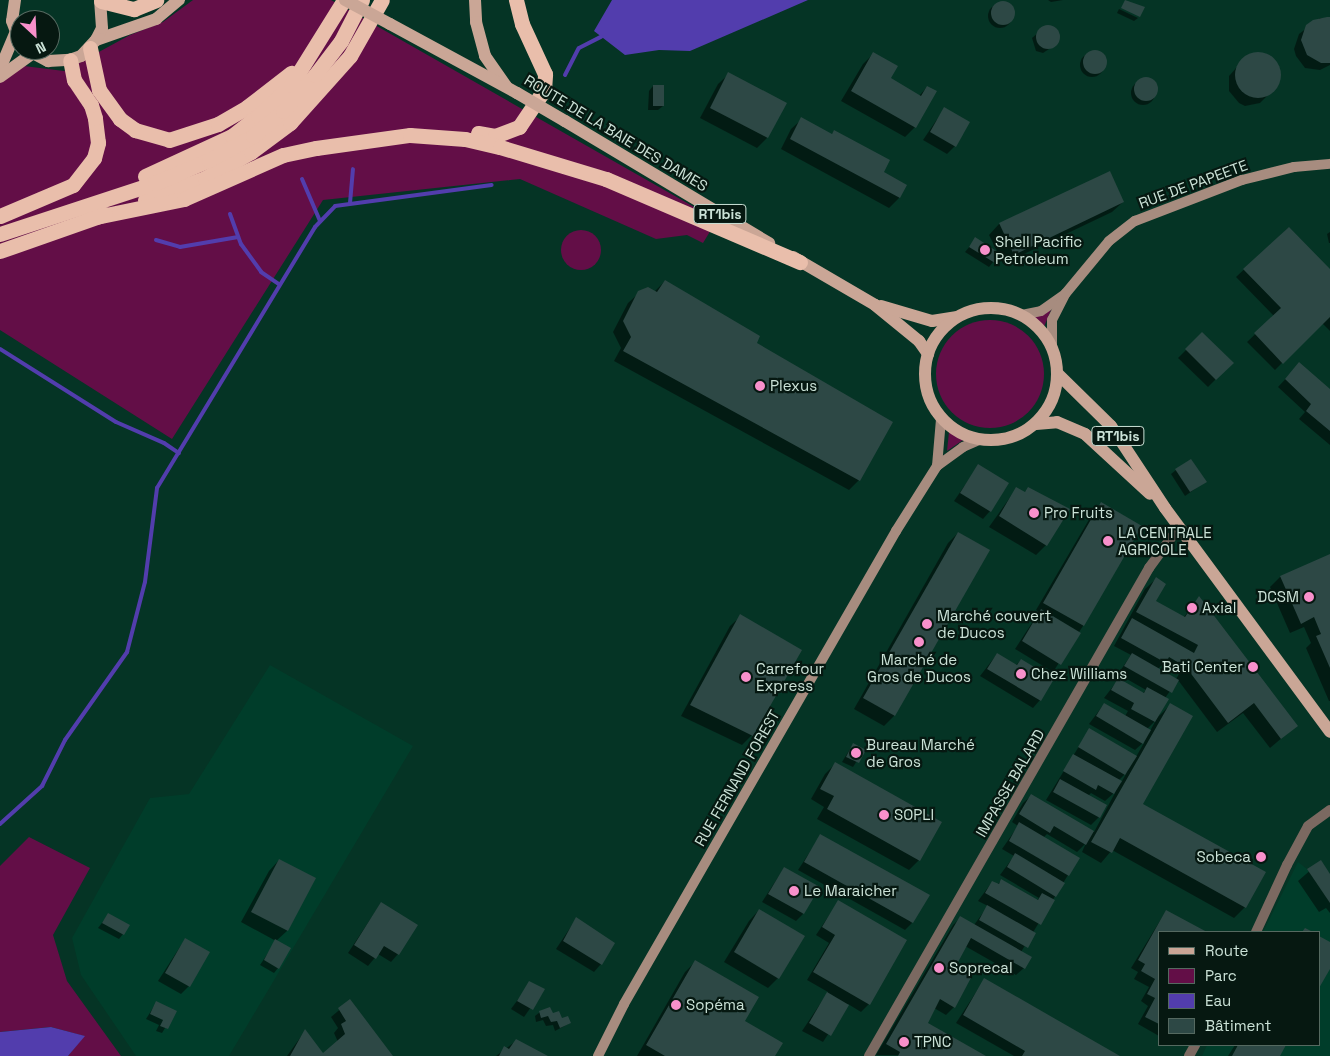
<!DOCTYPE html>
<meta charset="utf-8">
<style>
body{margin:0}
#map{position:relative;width:1330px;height:1056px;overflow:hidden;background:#053425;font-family:"Space Grotesk",sans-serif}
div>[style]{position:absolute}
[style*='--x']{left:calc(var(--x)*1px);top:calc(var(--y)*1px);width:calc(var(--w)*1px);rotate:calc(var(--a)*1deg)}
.built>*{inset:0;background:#003d2a}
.green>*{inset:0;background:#630e47}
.round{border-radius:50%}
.water>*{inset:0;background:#523dad}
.shadow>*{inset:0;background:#0007}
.stream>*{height:4px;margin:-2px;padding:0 2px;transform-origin:2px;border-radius:2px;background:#523dad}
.building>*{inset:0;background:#2d4845}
.street>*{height:10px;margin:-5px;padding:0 5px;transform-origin:5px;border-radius:5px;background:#7b6961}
.secondary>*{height:10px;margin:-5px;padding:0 5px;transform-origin:5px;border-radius:5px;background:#a78c7f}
.primary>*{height:12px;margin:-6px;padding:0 6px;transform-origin:6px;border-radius:6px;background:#caa696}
.primary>.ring{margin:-6px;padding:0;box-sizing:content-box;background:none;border:12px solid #caa696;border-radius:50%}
.highway>*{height:15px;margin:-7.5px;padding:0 7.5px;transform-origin:7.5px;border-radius:7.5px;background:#e9beab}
.primary-bridge>*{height:12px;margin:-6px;padding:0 6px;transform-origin:6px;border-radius:6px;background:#caa696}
.dots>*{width:14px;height:14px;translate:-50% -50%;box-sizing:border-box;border:2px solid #061811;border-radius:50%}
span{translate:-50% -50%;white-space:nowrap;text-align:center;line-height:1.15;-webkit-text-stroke:4.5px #061811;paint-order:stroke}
.shield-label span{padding:1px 4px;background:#061811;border:1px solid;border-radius:4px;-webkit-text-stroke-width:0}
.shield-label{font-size:14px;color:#cbe2d7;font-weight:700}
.street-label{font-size:15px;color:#cbe2d7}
.poi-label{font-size:15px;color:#cbe2d7}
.left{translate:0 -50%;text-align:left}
.right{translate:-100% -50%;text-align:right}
.legend{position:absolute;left:1158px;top:931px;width:162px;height:115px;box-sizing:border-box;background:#061811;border:1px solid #556960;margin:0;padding:6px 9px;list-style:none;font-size:15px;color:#cbe2d7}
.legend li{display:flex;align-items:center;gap:10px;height:25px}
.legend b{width:25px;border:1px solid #556960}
.north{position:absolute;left:10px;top:10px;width:50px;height:50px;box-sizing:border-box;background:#061811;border:1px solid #556960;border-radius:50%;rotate:155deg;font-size:14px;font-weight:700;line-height:20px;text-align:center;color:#cbe2d7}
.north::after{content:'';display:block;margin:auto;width:18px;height:22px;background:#f890cb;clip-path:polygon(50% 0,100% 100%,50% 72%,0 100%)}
</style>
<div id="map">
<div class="built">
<div style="clip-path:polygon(270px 665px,413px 746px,229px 1056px,136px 1056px,81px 975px,72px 938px,150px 798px,189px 794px)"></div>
<div style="clip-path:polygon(1298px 862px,1307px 869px,1330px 902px,1330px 1056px,1202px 1056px,1207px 1045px,1319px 1045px,1319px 932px,1263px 932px)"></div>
</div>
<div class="green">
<div style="clip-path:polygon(193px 0,331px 0,717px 220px,703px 243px,687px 235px,656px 239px,520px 179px,323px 200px,172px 439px,0 330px,0 63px,64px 71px,130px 35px,163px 22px)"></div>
<div class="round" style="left:561px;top:230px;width:40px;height:40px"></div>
<div style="clip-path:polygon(1051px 310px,1043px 329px,1030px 316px)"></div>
<div class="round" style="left:936px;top:320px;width:108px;height:108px"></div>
<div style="clip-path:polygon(949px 432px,963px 440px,947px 451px)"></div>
<div style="clip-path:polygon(29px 837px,90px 868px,53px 935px,67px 981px,121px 1056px,68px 1056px,84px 1036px,51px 1027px,0 1032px,0 866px)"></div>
</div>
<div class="water">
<div style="clip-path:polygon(612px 0,808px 0,690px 51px,659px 50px,625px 55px,594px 31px)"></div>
<div style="clip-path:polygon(51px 1027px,85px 1036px,68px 1056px,0 1056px,0 1032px)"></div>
</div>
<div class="shadow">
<div style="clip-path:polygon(1048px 0,1063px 0,1051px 2px)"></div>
<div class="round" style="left:988px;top:4px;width:24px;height:24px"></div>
<div style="clip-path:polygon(1119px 9px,1138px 18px,1134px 21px,1117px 13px)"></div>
<div style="clip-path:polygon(1320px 18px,1330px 21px,1330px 65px,1320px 70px,1305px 68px,1296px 56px,1294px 49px,1299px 34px)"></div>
<div style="clip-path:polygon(1046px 26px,1055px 29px,1058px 35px,1055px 45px,1043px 53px,1036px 51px,1032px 38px)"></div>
<div class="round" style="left:1080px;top:53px;width:24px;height:24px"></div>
<div style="clip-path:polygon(873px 54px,889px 79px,919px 96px,927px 87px,915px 127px,905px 137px,841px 101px,863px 64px)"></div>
<div style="clip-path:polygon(1267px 55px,1277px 64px,1278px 85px,1260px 103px,1245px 106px,1239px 103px,1229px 91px,1229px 76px,1246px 57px)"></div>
<div style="clip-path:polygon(729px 74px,767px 138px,757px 148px,700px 118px,718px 84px)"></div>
<div class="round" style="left:1131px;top:81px;width:24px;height:24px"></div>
<div style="clip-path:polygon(653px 86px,663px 106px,658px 110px,648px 110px,649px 91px)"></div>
<div style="clip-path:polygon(944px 109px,955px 146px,947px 154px,923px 140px)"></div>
<div style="clip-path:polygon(802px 119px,831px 135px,834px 131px,882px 172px,906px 185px,899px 198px,889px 208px,781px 149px,791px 129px)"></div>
<div style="clip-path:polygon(1109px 173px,1123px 202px,1112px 212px,1003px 264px,999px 255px,989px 267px,965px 252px,976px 239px,998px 253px,989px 235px,999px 224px)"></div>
<div style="clip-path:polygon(1288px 228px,1330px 271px,1330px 331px,1322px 323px,1275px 370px,1247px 342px,1274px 316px,1236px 277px)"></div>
<div style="clip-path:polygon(1330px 232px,1330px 243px,1329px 243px,1327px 234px)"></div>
<div style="clip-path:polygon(665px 281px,756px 343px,859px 480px,849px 490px,614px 361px,621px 348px,613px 332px,628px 303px,639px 293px,654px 292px)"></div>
<div style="clip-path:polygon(1202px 334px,1232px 363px,1208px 387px,1178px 358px)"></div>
<div style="clip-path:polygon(1292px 372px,1330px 391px,1330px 445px,1299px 419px,1305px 412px,1278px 387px)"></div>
<div style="clip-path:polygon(978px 466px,990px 511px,983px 519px,954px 501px)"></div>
<div style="clip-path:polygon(1176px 470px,1205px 482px,1185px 496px,1171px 474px)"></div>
<div style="clip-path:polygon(1029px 488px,1046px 545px,1036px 555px,989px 527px,1016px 489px,1024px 493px)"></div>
<div style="clip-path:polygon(1101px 503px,1083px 626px,1053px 672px,1015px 649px,1039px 612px,1036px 610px,1094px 511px)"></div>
<div style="clip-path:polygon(958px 533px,989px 550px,894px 716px,884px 726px,854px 709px,948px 543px)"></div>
<div style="clip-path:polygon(1330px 555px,1330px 701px,1329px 701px,1306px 648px,1311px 643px,1304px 627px,1290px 633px,1270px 587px,1280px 577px)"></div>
<div style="clip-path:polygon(evenodd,1156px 579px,1154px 602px,1183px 618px,1199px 598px,1296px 726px,1270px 748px,1243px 713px,1217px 732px,1178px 680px,1165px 698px,1159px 716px,1170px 705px,1142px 805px,1264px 873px,1245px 907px,1234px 918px,1112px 850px,1101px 863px,1082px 852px,1086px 843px,1077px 852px,1047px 834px,1043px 838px,1068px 875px,1021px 952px,1024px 968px,1016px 975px,965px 946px,955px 965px,954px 1007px,946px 1015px,934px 1008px,926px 1023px,984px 1056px,876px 1055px,953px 925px,960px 918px,974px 925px,988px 906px,978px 901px,992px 882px,997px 885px,1002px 880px,1037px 900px,1039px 898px,1000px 875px,1014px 856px,1002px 849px,1018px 826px,1012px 822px,1023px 803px,1031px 796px,1094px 832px,1116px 791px,1105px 801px,1091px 793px,1088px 796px,1099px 817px,1091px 825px,1046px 800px,1089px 730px,1136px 757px,1145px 741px,1135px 750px,1089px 724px,1104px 704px,1125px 716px,1128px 711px,1104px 698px,1118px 680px,1142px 694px,1146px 690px,1118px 674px,1131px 655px,1114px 646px,1145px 589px,1156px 579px,1162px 665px,1179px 674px,1176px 679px,1158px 669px,1162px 665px,1156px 579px,1156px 720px,1150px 731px,1147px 729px,1156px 720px,1156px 579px,1127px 772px,1121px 783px,1118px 781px,1127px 772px)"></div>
<div style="clip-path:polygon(741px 616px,752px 735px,742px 745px,681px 716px,730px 626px)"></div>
<div style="clip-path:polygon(997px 654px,1016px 665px,1021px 660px,1040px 700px,1033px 708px,980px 676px)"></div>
<div style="clip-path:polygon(853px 744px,864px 750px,853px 767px,842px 762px)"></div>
<div style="clip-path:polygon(835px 764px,919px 860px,909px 870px,817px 819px,824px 807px,811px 799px,825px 774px)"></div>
<div style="clip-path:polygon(821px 835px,912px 923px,905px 930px,798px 870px)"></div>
<div style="clip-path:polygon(279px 860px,314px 879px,287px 931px,276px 941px,278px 968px,274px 973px,260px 965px,276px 941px,241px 922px,269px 871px)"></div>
<div style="clip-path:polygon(1320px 862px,1330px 876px,1330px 913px,1326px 908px,1319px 912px,1298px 881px)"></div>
<div style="clip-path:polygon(784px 868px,803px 914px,796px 921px,762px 902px)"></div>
<div style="clip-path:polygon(838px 902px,869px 1004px,861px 1012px,848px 1004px,823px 1042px,802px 1031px,828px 992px,807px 980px,829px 943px,816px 935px)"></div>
<div style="clip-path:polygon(381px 903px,398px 954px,391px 962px,378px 954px,368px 966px,348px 953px)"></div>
<div style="clip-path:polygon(759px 910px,778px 978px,768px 988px,724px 962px,749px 921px)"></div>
<div style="clip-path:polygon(1166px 911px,1204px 932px,1159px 932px,1159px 1036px,1138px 1024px,1148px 1006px,1141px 1001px,1149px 987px,1134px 979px,1138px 972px,1131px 968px)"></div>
<div style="clip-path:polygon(108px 915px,123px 934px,119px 939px,98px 928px)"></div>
<div style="clip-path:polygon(576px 919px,601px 964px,594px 972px,556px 949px)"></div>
<div style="clip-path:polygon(185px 939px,189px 986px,181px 994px,158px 981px)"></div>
<div style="clip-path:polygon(695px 962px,743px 1022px,774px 1056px,637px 1056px,685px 972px)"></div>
<div style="clip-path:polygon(984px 980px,1117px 1056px,1014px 1056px,956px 1023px)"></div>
<div style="clip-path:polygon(530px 983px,543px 990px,524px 1017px,511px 1009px)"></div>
<div style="clip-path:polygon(350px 1001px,392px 1056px,287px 1056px,305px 1031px,323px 1055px,338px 1042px,334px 1033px,338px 1028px,331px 1017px)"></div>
<div style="clip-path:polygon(156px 1003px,175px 1012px,162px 1033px,156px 1031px,159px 1025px,146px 1019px)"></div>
<div style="clip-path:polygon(540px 1012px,552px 1014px,570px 1023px,555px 1031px,553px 1025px,546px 1026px,543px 1020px,536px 1022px,535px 1016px)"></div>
<div style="clip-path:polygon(516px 1041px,545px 1056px,496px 1056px)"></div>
<div style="clip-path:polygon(1235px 1045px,1285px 1045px,1278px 1056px,1228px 1056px)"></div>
</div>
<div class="stream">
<div style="--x:565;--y:75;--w:30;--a:-63"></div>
<div style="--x:579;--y:48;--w:25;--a:-27"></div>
<div style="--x:302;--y:179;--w:46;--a:66.8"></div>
<div style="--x:350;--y:203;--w:34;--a:-85"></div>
<div style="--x:230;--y:214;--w:32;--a:70"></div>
<div style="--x:241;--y:244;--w:34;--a:54"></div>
<div style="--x:261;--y:272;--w:22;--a:34"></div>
<div style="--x:156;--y:240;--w:25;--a:16"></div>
<div style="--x:180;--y:247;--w:59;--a:-9.8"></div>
<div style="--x:0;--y:349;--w:137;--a:32.2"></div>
<div style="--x:116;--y:422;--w:52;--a:23.6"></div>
<div style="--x:164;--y:443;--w:18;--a:34"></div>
<div style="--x:0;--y:824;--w:57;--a:-42.1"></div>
<div style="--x:42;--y:786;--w:51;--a:-63.4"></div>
<div style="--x:65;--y:740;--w:108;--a:-54.8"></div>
<div style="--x:127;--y:652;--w:72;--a:-75.6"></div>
<div style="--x:145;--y:582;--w:95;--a:-82.7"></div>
<div style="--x:157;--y:488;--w:305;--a:-58.8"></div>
<div style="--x:315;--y:227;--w:29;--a:-46"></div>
<div style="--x:335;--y:206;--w:158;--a:-7.6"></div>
</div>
<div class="building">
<div style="clip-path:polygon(1125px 0,1145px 7px,1140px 17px,1121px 8px)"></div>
<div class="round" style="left:991px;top:1px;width:24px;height:24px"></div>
<div style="clip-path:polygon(1327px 17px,1330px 17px,1330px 63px,1321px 63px,1307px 55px,1301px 40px,1306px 25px,1313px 20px)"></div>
<div class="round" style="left:1036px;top:25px;width:24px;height:24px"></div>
<div class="round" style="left:1083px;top:50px;width:24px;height:24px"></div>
<div class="round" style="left:1235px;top:52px;width:46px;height:46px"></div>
<div style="clip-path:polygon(873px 52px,898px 66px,891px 78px,921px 96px,927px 86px,937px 91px,916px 128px,851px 91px)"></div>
<div style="clip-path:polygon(728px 72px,787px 103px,768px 138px,710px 108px)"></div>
<div class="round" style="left:1134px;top:77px;width:24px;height:24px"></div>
<div style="clip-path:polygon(653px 85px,664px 85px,664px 106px,653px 106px)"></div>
<div style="clip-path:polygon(944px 107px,970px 122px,956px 147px,930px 132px)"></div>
<div style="clip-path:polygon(801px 117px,832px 134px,834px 130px,890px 160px,884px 172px,907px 185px,900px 198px,790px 139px)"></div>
<div style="clip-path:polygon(1110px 171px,1124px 202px,1014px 255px,999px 223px)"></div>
<div style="clip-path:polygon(1289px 227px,1330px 269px,1330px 317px,1283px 364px,1254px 333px,1281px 308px,1243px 269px)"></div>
<div style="clip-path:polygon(975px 237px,1001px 254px,995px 263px,969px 247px)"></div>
<div style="clip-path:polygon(665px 280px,760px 336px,757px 343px,893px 422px,860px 481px,623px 351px,631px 337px,623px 321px,638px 291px,648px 287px,657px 292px)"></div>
<div style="clip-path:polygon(1202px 332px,1234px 363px,1216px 380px,1185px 349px)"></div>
<div style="clip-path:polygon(1299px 362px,1330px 389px,1330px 431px,1306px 411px,1311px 404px,1285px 379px)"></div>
<div style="clip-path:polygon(1191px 459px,1207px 482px,1190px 492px,1175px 469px)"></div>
<div style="clip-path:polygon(978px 464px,1009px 483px,991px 512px,960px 493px)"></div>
<div style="clip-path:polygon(1016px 487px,1025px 492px,1028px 487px,1070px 509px,1047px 546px,999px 516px)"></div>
<div style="clip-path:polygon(1101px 502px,1142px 526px,1084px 626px,1043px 603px)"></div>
<div style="clip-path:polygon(958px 532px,990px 550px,895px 716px,863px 698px)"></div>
<div style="clip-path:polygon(1330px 554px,1330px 668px,1316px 636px,1321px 634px,1314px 617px,1301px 624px,1280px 576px)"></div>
<div style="clip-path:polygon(1156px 577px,1166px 584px,1156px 601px,1185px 617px,1199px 596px,1298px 726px,1281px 739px,1254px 703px,1228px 723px,1186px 667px,1169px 657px,1166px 663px,1121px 638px,1132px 618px,1194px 653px,1198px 645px,1136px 612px)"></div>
<div style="clip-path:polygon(1041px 609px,1081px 633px,1061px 665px,1022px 641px)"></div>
<div style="clip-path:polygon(740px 614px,802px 650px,753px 736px,690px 705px)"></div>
<div style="clip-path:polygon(997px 653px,1017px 665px,1021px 659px,1054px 679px,1041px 701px,987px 669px)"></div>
<div style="clip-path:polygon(1132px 653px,1179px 680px,1172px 693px,1124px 666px)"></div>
<div style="clip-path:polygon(1118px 678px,1144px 693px,1147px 687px,1169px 699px,1155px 722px,1131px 709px,1134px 703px,1111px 690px)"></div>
<div style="clip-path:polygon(1104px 703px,1151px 730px,1143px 744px,1096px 716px)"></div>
<div style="clip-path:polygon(1170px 703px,1193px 716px,1143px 804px,1266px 872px,1246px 908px,1120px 838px,1112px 853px,1091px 842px)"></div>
<div style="clip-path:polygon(1089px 728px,1137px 756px,1125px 775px,1078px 747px)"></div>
<div style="clip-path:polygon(853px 743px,866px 750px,859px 763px,846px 757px)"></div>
<div style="clip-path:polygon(1073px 754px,1122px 781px,1114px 794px,1098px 785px,1096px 790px,1063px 771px)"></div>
<div style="clip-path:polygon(835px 762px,942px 822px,920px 861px,827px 809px,834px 796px,820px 789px)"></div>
<div style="clip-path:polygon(1060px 779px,1107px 805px,1100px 818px,1053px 792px)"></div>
<div style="clip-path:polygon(1031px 794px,1094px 831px,1086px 845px,1054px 826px,1050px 833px,1019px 814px)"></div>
<div style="clip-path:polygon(1019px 822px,1080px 858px,1069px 876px,1009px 841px)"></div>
<div style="clip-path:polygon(820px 834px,930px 895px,913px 923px,804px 862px)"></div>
<div style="clip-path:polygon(1015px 853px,1065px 883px,1056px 897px,1007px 867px)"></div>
<div style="clip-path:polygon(279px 859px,316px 878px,288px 931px,251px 912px)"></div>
<div style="clip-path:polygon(1321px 860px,1330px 874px,1330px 903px,1307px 869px)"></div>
<div style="clip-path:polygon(784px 867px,820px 887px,804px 914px,768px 894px)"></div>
<div style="clip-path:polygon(1001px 879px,1038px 900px,1042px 893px,1055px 900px,1041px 925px,985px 893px,992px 881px,999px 884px)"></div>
<div style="clip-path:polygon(838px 900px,907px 940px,870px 1005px,813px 972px,835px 935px,822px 927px)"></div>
<div style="clip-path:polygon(381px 902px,418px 925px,399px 955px,384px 946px,376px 959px,354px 945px)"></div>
<div style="clip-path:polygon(987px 905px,1036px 933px,1028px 948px,979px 920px)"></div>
<div style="clip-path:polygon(759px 909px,805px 936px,779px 979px,734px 952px)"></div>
<div style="clip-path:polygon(1166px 910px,1207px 932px,1159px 932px,1159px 1024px,1145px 1017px,1155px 998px,1147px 994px,1155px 979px,1141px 971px,1145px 964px,1138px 960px)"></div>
<div style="clip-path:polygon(108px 913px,130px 925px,124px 935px,102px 923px)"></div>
<div style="clip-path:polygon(960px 916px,1032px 957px,1025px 969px,971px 938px,957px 964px,973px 974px,955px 1008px,940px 999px,928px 1023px,986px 1056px,898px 1056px,900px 1052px,886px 1044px)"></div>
<div style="clip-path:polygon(576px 917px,615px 943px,602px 965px,563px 941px)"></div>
<div style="clip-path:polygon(1305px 928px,1313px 932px,1302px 932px)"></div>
<div style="clip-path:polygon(1319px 936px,1330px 942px,1330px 969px,1319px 988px)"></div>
<div style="clip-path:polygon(185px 938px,210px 952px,190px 987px,165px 973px)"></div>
<div style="clip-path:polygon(275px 939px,291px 948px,279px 969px,264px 960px)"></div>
<div style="clip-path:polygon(695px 960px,759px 997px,745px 1021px,783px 1043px,775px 1056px,665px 1056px,646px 1045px)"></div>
<div style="clip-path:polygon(984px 978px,1120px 1056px,1022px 1056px,1025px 1051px,963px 1015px)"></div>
<div style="clip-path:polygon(529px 981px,545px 989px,533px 1010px,517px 1001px)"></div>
<div style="clip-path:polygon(827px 992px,849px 1005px,831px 1036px,809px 1023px)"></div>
<div style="clip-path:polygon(350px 999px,393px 1056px,290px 1056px,305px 1029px,323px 1053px,345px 1034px,341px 1024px,346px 1021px,338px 1008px)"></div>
<div style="clip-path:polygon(156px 1001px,177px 1011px,168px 1029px,160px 1026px,163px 1020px,150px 1014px)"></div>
<div style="clip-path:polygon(550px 1007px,553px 1013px,559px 1011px,562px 1018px,568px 1016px,571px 1023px,560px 1028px,557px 1021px,551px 1022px,548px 1016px,541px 1018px,539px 1011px)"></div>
<div style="clip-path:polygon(516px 1039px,548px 1056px,499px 1056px,504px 1046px,509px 1049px)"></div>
<div style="clip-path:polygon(1238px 1045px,1286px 1045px,1280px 1056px,1232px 1056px)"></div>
</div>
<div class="street">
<div style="--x:1256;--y:932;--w:74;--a:-65.2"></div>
<div style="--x:1287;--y:865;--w:44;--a:-61.7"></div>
<div style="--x:1308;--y:826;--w:27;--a:-36"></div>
<div style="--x:869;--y:1056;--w:563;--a:-60.15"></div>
<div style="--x:1149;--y:568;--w:51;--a:-53.8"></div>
<div style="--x:1189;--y:1056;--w:13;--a:-61"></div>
</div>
<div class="secondary">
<div style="--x:1022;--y:315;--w:19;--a:-12"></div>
<div style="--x:1041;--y:311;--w:29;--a:-35"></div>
<div style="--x:1052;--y:347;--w:27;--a:-90"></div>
<div style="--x:1052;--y:320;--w:30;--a:-63"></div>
<div style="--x:1066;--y:293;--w:67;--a:-50.4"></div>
<div style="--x:1109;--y:241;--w:33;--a:-38"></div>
<div style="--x:1135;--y:221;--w:115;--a:-21"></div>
<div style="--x:1242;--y:180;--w:54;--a:-14"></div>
<div style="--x:1294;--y:167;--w:36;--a:-5"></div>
<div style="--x:937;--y:466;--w:47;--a:-85.1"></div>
<div style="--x:598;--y:1056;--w:58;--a:-63.4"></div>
<div style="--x:624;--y:1004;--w:546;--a:-60.1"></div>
<div style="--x:896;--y:531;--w:77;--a:-57.8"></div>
<div style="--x:937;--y:466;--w:32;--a:-36"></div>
<div style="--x:963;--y:447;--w:17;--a:-24"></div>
</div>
<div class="primary">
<div style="--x:15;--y:0;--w:21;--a:98"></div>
<div style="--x:12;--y:21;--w:22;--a:69"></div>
<div style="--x:475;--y:0;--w:22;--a:87"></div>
<div style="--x:476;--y:22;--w:35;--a:75"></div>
<div style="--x:485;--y:56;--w:37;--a:55"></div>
<div style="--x:390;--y:24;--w:145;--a:28.5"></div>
<div style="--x:96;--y:40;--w:64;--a:-19.3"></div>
<div style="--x:156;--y:19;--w:30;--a:-40"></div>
<div style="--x:27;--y:50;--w:24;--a:28"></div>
<div style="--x:48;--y:61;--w:22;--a:-3"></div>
<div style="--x:70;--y:60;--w:12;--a:-20"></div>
<div style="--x:81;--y:56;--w:22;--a:-47"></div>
<div style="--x:96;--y:40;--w:13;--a:-63"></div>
<div style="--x:102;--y:28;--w:28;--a:-94"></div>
<div style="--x:0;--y:69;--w:39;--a:-67"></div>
<div style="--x:0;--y:77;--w:39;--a:-36"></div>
<div style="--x:565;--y:121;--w:238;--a:30.9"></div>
<div style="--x:793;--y:257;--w:95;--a:30.3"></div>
<div style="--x:875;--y:305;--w:57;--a:39.3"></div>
<div style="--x:919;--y:341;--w:16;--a:55"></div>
<div style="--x:881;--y:306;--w:53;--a:16.4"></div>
<div style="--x:932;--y:321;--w:24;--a:-9"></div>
<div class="ring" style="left:925px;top:308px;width:120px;height:120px"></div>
<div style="--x:1058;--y:374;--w:74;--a:44.5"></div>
<div style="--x:1111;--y:426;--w:98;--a:56.6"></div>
<div style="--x:1165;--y:508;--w:278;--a:53.6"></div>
<div style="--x:1036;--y:424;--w:21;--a:-5"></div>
<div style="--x:1057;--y:422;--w:30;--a:23"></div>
<div style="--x:1085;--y:434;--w:88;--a:42.7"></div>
</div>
<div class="highway">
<div style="--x:101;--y:1;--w:34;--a:14"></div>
<div style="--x:134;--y:9;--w:24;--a:-22"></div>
<div style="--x:90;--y:48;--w:43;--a:77.9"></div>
<div style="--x:99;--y:90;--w:36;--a:54"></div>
<div style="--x:120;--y:119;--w:19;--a:36"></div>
<div style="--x:135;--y:130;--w:35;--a:16"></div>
<div style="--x:169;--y:140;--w:52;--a:-18.1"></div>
<div style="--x:218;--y:124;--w:34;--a:-30"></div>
<div style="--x:247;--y:107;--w:56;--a:-37.7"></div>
<div style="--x:478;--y:133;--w:17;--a:10"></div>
<div style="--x:495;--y:136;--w:26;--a:-21"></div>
<div style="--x:519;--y:127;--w:45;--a:-56"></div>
<div style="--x:544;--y:90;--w:16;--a:-86"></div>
<div style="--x:545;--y:74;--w:55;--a:-114.7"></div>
<div style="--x:522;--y:24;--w:25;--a:-104"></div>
<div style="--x:145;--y:176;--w:96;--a:-24.7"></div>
<div style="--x:232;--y:136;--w:33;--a:-38"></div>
<div style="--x:258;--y:116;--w:45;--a:-43.2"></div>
<div style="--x:291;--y:85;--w:100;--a:-58.1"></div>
<div style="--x:145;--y:200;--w:64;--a:-20.1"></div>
<div style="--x:205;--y:178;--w:53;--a:-29.5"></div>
<div style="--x:251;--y:152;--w:49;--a:-36.6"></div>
<div style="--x:290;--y:123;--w:90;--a:-48.2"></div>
<div style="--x:350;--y:56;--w:64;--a:-60.3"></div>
<div style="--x:0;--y:216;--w:79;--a:-23"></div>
<div style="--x:73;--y:185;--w:34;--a:-52"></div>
<div style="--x:94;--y:158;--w:16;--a:-75"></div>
<div style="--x:98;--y:143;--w:25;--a:-97"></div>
<div style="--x:95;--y:118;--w:14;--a:-107"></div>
<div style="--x:91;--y:105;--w:30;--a:-124"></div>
<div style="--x:74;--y:80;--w:20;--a:-101"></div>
<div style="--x:96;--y:217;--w:90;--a:-11.6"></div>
<div style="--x:184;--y:199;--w:108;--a:-24"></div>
<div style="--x:283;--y:155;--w:34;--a:-12"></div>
<div style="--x:316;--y:148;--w:95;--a:-7.9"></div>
<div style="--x:410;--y:135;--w:55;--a:4.2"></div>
<div style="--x:465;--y:139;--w:36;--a:13"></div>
<div style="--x:500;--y:147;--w:111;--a:16.8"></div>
<div style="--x:606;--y:179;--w:211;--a:23.2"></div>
<div style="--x:0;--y:234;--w:163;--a:-18.2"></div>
<div style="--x:155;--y:183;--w:59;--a:-23.1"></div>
<div style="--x:209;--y:160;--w:50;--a:-28.6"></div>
<div style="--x:253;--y:136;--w:39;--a:-40"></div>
<div style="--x:283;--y:111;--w:48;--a:-48.4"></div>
<div style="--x:315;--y:75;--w:43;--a:-52.6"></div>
<div style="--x:341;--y:41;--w:46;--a:-62.9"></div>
<div style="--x:0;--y:251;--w:111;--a:-19.4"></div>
</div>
<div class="primary-bridge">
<div style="--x:345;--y:0;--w:51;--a:28.1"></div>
<div style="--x:517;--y:93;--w:56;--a:30.3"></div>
</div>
<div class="dots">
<div style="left:985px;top:250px;background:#f890cb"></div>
<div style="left:760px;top:386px;background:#f890cb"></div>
<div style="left:1034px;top:513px;background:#f890cb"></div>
<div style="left:1108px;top:541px;background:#f890cb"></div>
<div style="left:1309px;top:597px;background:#f890cb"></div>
<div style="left:1192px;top:608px;background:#f890cb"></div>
<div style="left:927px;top:624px;background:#f890cb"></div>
<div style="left:919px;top:642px;background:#f890cb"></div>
<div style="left:1253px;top:667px;background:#f890cb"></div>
<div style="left:1021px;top:674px;background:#f890cb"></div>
<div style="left:746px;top:677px;background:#f890cb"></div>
<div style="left:856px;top:753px;background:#f890cb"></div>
<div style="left:884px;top:815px;background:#f890cb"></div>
<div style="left:1261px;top:857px;background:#f890cb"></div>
<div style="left:794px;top:891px;background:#f890cb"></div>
<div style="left:939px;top:968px;background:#f890cb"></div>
<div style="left:676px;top:1005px;background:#f890cb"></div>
<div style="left:904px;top:1042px;background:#f890cb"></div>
</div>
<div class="shield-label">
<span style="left:720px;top:214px">RT1bis</span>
<span style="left:1118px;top:436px">RT1bis</span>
</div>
<div class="street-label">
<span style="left:616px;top:133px;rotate:31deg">ROUTE DE LA BAIE DES DAMES</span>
<span style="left:1193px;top:184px;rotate:-20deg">RUE DE PAPEETE</span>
<span style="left:737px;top:778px;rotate:-60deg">RUE FERNAND FOREST</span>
<span style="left:1010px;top:783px;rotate:-60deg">IMPASSE BALARD</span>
</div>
<div class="poi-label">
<span class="left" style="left:995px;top:250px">Shell Pacific<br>Petroleum</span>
<span class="left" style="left:770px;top:386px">Plexus</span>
<span class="left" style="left:1044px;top:513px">Pro Fruits</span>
<span class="left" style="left:1118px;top:541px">LA CENTRALE<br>AGRICOLE</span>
<span class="right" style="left:1299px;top:597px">DCSM</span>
<span class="left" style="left:1202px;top:608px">Axial</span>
<span class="left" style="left:937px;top:624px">Marché couvert<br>de Ducos</span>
<span style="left:919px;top:668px">Marché de<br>Gros de Ducos</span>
<span class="right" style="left:1243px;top:667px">Bati Center</span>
<span class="left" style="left:756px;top:677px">Carrefour<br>Express</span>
<span class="left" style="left:1031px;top:674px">Chez Williams</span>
<span class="left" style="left:866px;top:753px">Bureau Marché<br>de Gros</span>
<span class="left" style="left:894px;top:815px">SOPLI</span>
<span class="right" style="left:1251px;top:857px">Sobeca</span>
<span class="left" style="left:804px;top:891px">Le Maraicher</span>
<span class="left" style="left:949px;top:968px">Soprecal</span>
<span class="left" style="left:686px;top:1005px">Sopéma</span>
<span class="left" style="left:914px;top:1042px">TPNC</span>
</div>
<ul class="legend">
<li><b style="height:6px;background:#caa696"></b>Route</li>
<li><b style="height:14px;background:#630e47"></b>Parc</li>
<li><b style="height:14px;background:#523dad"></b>Eau</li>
<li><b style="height:14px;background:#2d4845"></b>Bâtiment</li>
</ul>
<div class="north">N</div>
</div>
